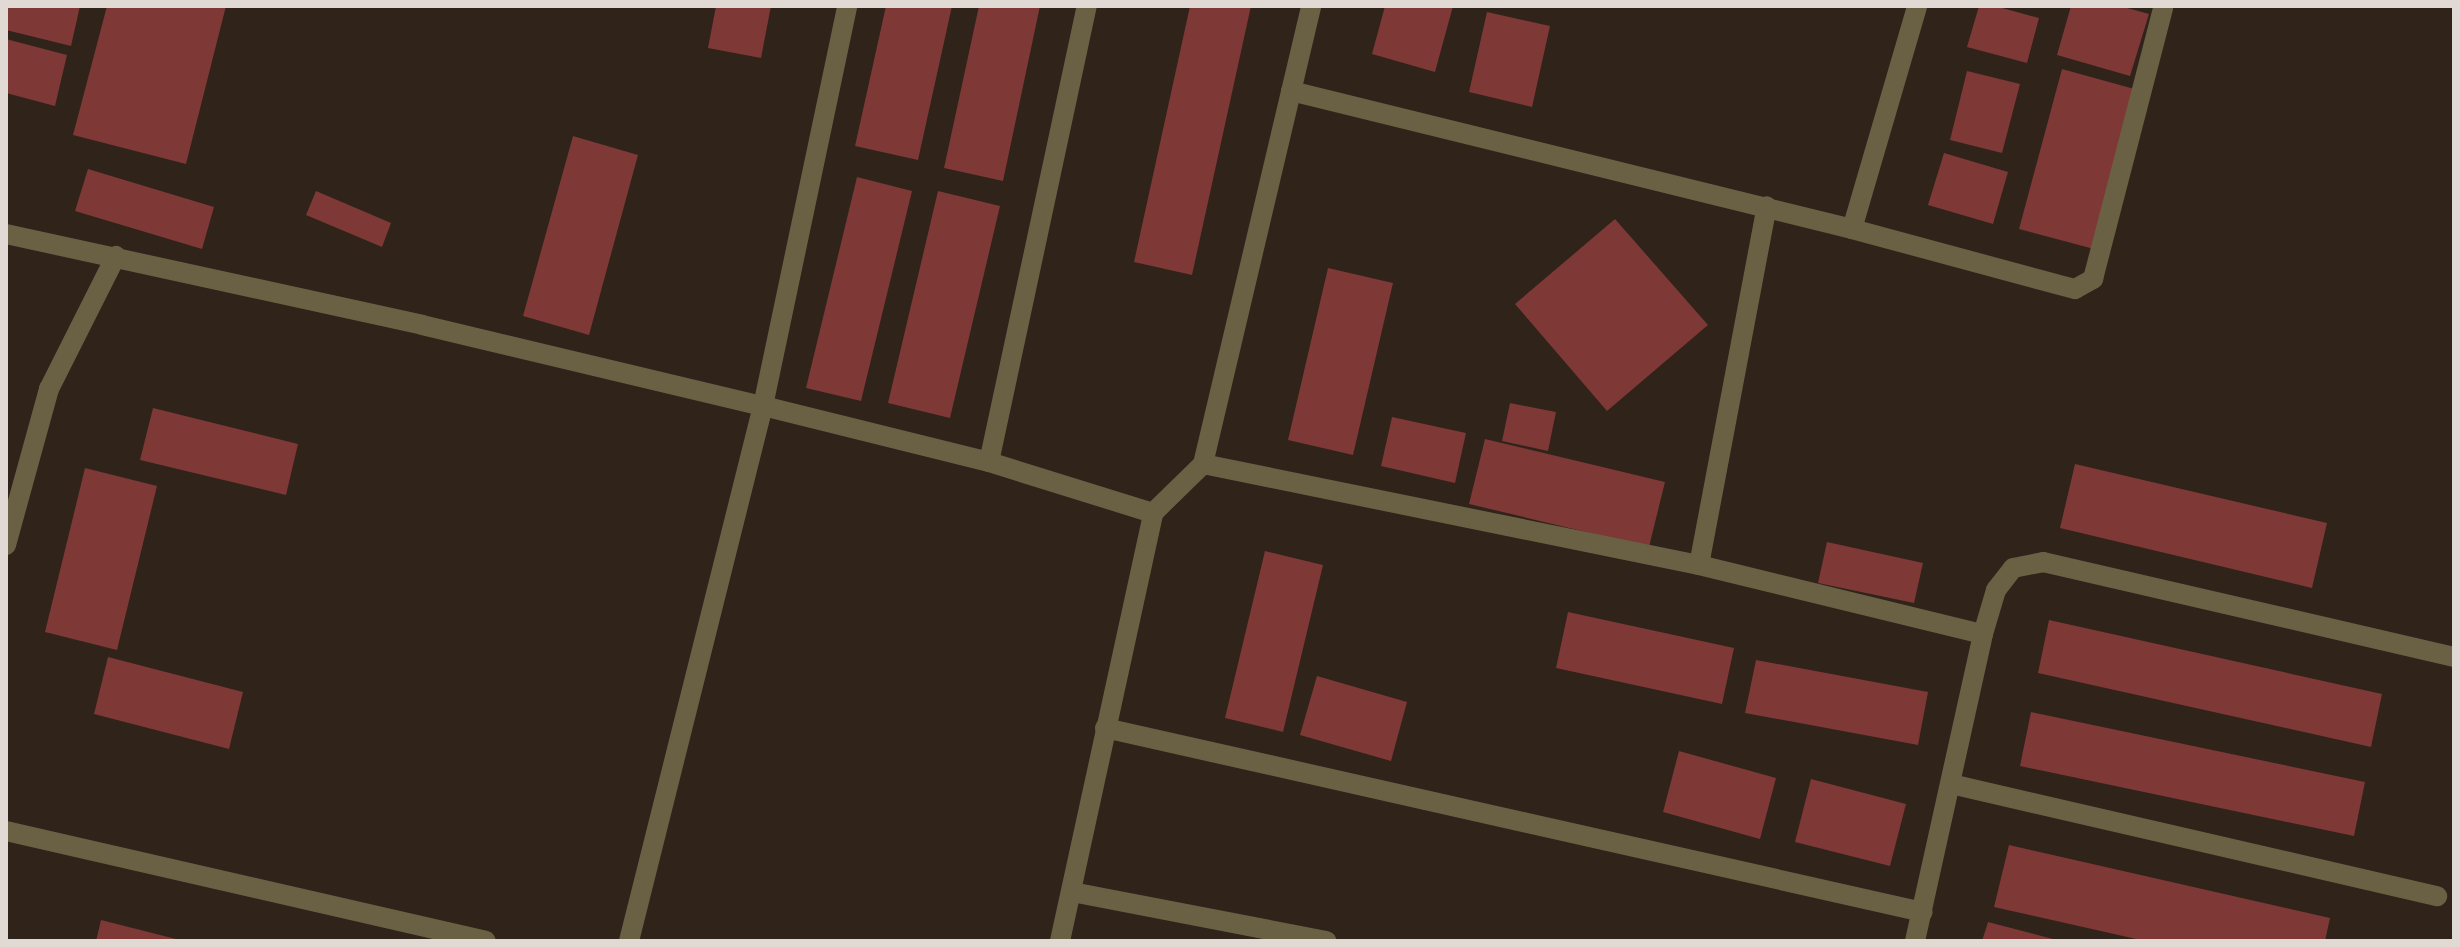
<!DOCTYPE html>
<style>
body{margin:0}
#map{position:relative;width:2460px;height:947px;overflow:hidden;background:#2f231a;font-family:"DejaVu Sans",sans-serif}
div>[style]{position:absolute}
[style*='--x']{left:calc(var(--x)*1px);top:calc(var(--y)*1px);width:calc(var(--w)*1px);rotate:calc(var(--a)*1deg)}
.building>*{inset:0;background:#7e3836}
.service>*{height:20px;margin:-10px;padding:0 10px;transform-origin:10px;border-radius:10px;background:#6a6145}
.minor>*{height:20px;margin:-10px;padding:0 10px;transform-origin:10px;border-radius:10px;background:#6a6145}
span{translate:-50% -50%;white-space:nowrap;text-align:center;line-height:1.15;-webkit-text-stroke:7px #130e0a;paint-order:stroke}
.frame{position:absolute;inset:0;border:8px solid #e1d9d3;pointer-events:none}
</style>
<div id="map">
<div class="building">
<div style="clip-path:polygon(6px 6px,80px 6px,71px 46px,6px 30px)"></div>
<div style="clip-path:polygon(107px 6px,226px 6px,186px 164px,73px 135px)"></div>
<div style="clip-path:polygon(716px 6px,771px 6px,761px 58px,708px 48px)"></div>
<div style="clip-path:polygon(886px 6px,952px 6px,918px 160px,855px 146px)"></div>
<div style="clip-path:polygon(979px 6px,1040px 6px,1003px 181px,944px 168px)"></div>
<div style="clip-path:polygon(1190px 6px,1251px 6px,1192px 275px,1134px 262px)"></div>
<div style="clip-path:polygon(1385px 6px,1453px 6px,1435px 72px,1372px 54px)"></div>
<div style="clip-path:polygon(1979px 6px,1995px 6px,2039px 18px,2027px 63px,1967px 47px)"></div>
<div style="clip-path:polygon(2071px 6px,2120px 6px,2149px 14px,2130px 76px,2057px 55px)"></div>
<div style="clip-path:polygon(1487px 12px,1550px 26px,1532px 107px,1469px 92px)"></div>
<div style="clip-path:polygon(6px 39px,67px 55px,55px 106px,6px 93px)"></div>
<div style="clip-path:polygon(2062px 69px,2138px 90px,2094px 249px,2019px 229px)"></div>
<div style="clip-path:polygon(1967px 71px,2020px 84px,2002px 153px,1950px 140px)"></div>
<div style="clip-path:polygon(573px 136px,638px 155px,589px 335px,523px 316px)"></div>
<div style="clip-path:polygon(1944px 153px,2008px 172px,1993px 224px,1928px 205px)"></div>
<div style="clip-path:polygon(88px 169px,214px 207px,202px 249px,75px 211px)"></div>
<div style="clip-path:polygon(857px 177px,912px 191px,861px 401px,806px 388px)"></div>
<div style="clip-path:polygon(316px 191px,391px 223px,382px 247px,306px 215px)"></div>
<div style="clip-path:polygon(938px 191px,1000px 206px,950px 418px,888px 403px)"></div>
<div style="clip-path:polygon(1615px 219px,1708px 325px,1607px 411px,1515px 304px)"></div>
<div style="clip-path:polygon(1328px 268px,1393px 283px,1353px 455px,1288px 440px)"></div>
<div style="clip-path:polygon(1510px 403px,1556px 412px,1548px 451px,1502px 441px)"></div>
<div style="clip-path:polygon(153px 408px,298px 444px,286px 495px,140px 460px)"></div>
<div style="clip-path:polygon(1392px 417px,1466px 433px,1455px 483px,1381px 466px)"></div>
<div style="clip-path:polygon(1485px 439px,1665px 482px,1649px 547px,1469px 504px)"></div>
<div style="clip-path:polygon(2075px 464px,2327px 523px,2312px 588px,2060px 528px)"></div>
<div style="clip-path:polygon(85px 468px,157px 486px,117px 650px,45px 632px)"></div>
<div style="clip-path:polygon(1827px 542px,1923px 563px,1914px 603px,1818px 583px)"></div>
<div style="clip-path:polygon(1265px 551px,1323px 565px,1283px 732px,1225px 718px)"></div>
<div style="clip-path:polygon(1568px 612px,1734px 648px,1722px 704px,1556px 668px)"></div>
<div style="clip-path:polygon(2049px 620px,2382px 694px,2371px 747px,2038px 673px)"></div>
<div style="clip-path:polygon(108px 657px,243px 692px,229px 749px,94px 714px)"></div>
<div style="clip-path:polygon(1756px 660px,1928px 692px,1918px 745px,1745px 713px)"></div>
<div style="clip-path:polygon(1317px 676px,1407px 702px,1391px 761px,1300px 735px)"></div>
<div style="clip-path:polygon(2031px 712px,2365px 782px,2354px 836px,2020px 766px)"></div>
<div style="clip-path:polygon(1679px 751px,1776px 778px,1760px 839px,1663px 812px)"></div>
<div style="clip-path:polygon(1811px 779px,1906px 804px,1890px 866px,1795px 842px)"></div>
<div style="clip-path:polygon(2009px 845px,2330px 918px,2325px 941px,2145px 941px,1994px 907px)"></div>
<div style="clip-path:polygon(101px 920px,180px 940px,180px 941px,96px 941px)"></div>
<div style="clip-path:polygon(1988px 922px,2057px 940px,2056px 941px,1982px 941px)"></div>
</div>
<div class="service">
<div style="--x:989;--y:462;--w:466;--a:-77.9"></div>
</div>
<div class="minor">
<div style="--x:1291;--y:91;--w:578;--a:13.82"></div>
<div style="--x:1852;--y:229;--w:232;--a:-73.7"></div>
<div style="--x:1852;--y:229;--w:231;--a:15.1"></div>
<div style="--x:2075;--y:289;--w:21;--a:-29"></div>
<div style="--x:2093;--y:279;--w:280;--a:-75.5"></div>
<div style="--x:6;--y:234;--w:426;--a:12.3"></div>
<div style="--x:422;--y:325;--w:350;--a:13.4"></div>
<div style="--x:763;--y:406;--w:233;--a:13.9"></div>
<div style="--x:989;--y:462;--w:172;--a:17.3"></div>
<div style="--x:1203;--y:464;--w:506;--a:11.51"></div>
<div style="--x:1699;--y:565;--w:292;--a:13.7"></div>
<div style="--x:6;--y:545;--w:162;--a:-74.6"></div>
<div style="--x:49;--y:389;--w:149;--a:-63.3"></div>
<div style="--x:1699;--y:565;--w:365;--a:-79.3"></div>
<div style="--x:1105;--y:728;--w:838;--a:12.68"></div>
<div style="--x:1951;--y:784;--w:499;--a:13"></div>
<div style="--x:6;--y:831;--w:492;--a:12.9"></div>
<div style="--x:1072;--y:892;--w:259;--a:10.9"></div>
<div style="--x:629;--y:941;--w:552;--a:-75.94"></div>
<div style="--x:763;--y:406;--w:409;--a:-78.1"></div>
<div style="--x:1060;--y:941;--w:438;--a:-77.7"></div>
<div style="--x:1153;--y:513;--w:70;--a:-44.4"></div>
<div style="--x:1203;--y:464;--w:471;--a:-76.7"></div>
<div style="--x:1915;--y:941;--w:314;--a:-77.5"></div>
<div style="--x:1983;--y:634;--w:46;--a:-73.5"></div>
<div style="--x:1996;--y:590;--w:28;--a:-52"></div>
<div style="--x:2013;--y:568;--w:31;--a:-11"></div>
<div style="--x:2043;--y:562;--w:422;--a:13"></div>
</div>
<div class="frame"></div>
</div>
